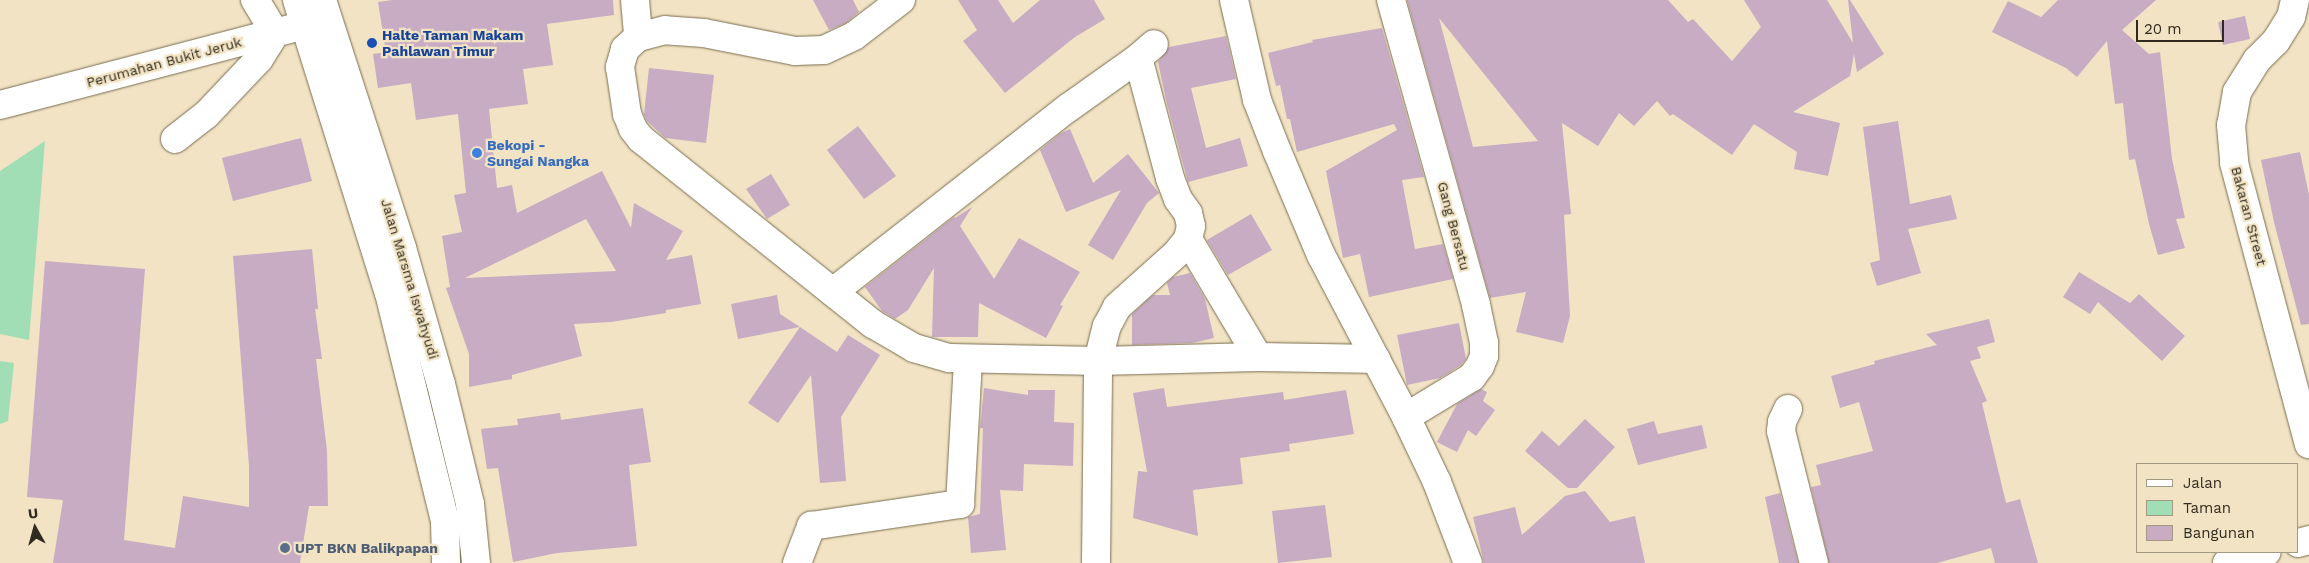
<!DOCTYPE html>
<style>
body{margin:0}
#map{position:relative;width:2309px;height:563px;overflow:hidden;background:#f1e3c3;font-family:"Work Sans",sans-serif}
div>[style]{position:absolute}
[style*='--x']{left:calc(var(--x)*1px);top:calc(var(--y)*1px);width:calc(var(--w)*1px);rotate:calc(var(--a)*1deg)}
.green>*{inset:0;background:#a2deb5}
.building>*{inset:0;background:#c7acc4}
.roads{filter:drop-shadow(0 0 1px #7a6d51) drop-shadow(0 0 1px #7a6d51)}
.minor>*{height:28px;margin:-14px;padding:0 14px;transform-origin:14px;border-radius:14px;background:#fff}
.highway>*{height:28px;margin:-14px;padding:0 14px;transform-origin:14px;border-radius:14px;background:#fff}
.dots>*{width:14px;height:14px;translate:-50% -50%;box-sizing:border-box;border:2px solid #f1e3c3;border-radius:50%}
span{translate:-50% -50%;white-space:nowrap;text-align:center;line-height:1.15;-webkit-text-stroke:4.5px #f1e3c3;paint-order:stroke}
.transit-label{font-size:14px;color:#164399;font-weight:700}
.left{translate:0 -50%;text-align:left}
.street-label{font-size:14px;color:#312b1f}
.shop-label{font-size:14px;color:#366cbe;font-weight:700}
.service-label{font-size:14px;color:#4e5e75;font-weight:700}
.legend{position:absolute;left:2136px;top:463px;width:162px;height:90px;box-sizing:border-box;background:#f1e3c3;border:1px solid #a49981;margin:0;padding:6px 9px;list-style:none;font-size:15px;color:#312b1f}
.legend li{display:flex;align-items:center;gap:10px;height:25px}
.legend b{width:25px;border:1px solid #a49981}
.north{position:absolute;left:10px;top:503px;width:50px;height:50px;-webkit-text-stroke:4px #f1e3c3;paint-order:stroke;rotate:353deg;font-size:14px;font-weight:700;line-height:20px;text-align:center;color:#312b1f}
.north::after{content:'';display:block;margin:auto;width:18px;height:22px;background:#312b1f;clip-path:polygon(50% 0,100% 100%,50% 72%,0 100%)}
.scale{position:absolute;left:2136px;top:20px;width:88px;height:22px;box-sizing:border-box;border:2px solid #312b1f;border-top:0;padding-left:6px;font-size:15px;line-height:18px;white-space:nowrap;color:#312b1f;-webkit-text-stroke:4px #f1e3c3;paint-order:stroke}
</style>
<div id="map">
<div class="green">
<div style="clip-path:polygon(45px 141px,29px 340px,0 334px,0 171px)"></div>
<div style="clip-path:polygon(0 361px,14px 363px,8px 421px,0 424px)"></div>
</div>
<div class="building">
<div style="clip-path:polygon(evenodd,392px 0,613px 0,614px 15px,547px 24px,553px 65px,523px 69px,528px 104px,489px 109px,497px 188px,512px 185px,517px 213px,602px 171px,631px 228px,634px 203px,683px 231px,666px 260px,692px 255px,701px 304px,666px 310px,666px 313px,611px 322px,574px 324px,582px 356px,512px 375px,512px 379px,469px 387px,469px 354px,446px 288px,450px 287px,442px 236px,462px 232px,454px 195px,466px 193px,458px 114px,416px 120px,411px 83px,378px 88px,373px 54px,386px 52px,378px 2px,392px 0,586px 219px,616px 271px,465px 278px,586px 219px)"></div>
<div style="clip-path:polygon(813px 0,853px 0,859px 12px,846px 23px,829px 30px)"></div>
<div style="clip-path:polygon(958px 0,998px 0,1013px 23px,1040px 0,1094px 0,1105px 19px,1075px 37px,1005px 93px,963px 41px,977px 30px)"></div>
<div style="clip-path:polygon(evenodd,1407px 0,1668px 0,1688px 22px,1693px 19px,1732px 61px,1761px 27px,1744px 0,1827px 0,1853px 43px,1848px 0,1850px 0,1884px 54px,1857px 72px,1854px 54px,1850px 76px,1793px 112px,1840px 123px,1828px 176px,1794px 169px,1797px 152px,1754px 124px,1732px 155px,1673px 114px,1670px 116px,1657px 101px,1634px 126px,1619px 113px,1598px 146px,1562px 123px,1571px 214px,1564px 215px,1570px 316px,1563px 343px,1516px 332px,1526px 292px,1490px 298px,1407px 0,1439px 18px,1538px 141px,1473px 147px,1439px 18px)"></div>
<div style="clip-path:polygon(2058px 0,2156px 0,2122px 30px,2149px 54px,2160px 52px,2172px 159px,2185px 218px,2176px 219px,2185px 248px,2158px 255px,2149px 224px,2135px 159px,2129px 160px,2123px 103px,2115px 104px,2107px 41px,2077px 77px,2066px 68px,1992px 32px,2008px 1px,2041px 17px)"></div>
<div style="clip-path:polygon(2245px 16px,2250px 39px,2223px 45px,2218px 22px)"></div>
<div style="clip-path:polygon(1382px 28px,1424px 177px,1402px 180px,1415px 249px,1443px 244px,1453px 279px,1369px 297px,1360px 254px,1343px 258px,1326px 171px,1397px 130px,1394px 124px,1297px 152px,1290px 119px,1287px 119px,1280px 85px,1276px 86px,1268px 53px,1313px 42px,1312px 40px)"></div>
<div style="clip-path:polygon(1226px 36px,1236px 79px,1191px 88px,1206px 148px,1240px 138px,1248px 166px,1188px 182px,1167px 104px,1158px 62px,1169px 47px)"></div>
<div style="clip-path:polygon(649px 68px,714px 75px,706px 143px,665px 138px,647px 121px,644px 114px)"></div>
<div style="clip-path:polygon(1898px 121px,1910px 204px,1951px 195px,1957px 219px,1908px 229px,1921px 273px,1877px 286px,1870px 263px,1880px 260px,1863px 127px)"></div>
<div style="clip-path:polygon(858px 126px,896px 176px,864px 199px,827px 150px)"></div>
<div style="clip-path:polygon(1070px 129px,1093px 183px,1128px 154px,1159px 193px,1147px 203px,1113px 260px,1088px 245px,1121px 190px,1066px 212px,1040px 150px,1061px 133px)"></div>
<div style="clip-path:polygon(301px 138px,312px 181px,233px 201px,222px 158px)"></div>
<div style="clip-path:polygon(2300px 152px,2309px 195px,2309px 324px,2301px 325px,2274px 222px,2261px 160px)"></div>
<div style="clip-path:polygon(771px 174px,790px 205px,767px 219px,746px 189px)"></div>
<div style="clip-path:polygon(972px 207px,960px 226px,994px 279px,1019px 238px,1080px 272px,1060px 305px,1063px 306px,1046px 338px,979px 303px,978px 337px,932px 337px,934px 268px,908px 310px,895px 319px,882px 311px,865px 287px,954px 217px,955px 218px)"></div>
<div style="clip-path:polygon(1251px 214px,1272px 250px,1228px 275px,1207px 240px)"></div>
<div style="clip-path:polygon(312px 249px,318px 309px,315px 309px,322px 359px,316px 359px,327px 451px,328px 506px,309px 506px,300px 563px,53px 563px,63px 500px,27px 497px,45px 261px,145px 269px,124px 540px,175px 548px,183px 496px,249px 507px,249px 466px,233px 256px)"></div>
<div style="clip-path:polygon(2079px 272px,2130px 303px,2139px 294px,2185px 336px,2162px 361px,2098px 302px,2090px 314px,2063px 297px)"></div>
<div style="clip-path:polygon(1190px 273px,1205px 299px,1214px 338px,1192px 343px,1132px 345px,1132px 314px,1153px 295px,1170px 295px,1167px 283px,1173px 277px)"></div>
<div style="clip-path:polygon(777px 295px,780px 314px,800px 327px,738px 339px,731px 304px)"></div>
<div style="clip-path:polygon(1989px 319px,1995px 342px,1977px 347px,1981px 358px,1970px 361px,1987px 401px,1982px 403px,2006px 503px,2020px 499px,2038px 563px,1995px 563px,1991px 548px,1937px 563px,1829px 563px,1811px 487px,1821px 485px,1816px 465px,1873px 451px,1859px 402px,1840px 408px,1831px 376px,1875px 364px,1874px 361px,1937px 345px,1926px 334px)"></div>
<div style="clip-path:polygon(1459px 323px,1466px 359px,1461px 365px,1440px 378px,1407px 385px,1397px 335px)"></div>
<div style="clip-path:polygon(800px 327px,837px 352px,848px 335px,880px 355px,841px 417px,846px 481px,820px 483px,811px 375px,778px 423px,748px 403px)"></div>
<div style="clip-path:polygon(984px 388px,1028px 395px,1028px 390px,1055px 390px,1054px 422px,1074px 423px,1073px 466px,1024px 464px,1023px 491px,1000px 490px,1006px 550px,971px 553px,968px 517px,980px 514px,983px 428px,980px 428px)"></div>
<div style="clip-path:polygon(1164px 388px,1167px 407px,1283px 392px,1284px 400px,1346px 390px,1354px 434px,1289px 444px,1290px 451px,1240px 458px,1243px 484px,1193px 490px,1198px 536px,1133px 518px,1138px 471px,1147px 472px,1133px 393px)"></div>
<div style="clip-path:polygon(1481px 389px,1487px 392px,1483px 401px,1495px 410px,1476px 436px,1468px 430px,1457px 452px,1437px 442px,1457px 404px)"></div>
<div style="clip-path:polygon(643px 408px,651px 462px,629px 465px,637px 546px,557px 553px,513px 562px,498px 468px,487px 469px,481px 429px,518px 425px,517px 419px,560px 413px,561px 420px)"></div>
<div style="clip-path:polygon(1585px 419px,1615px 447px,1577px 488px,1568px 488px,1525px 451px,1542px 431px,1559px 446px)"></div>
<div style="clip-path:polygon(1654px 421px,1658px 434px,1702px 425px,1707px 448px,1638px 465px,1627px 429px)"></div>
<div style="clip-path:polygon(1585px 491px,1610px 522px,1635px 516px,1645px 563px,1484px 563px,1473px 517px,1515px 507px,1522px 535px,1565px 496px)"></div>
<div style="clip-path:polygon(1780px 493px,1798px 563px,1779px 563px,1765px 497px)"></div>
<div style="clip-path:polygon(1325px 505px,1332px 557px,1278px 563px,1272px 511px)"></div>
</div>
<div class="roads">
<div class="minor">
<div style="--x:635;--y:0;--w:37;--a:85"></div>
<div style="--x:901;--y:0;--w:59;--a:142.5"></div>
<div style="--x:854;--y:36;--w:33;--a:155"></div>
<div style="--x:824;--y:50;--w:29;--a:178"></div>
<div style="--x:795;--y:51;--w:93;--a:-168.8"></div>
<div style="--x:704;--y:33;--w:39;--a:-176"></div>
<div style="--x:665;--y:30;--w:28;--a:165"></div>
<div style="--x:638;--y:37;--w:18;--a:137"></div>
<div style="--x:625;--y:49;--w:19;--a:106"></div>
<div style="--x:620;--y:67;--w:48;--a:81.5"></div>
<div style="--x:627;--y:114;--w:16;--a:68"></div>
<div style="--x:633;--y:129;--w:13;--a:51"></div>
<div style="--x:641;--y:139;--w:297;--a:38.6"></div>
<div style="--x:873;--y:324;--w:48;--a:30.3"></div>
<div style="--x:914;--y:348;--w:37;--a:16"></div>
<div style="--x:950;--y:358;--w:148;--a:1.2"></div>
<div style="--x:1098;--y:361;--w:160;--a:-1.4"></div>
<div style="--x:1258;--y:357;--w:118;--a:1"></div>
<div style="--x:1234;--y:0;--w:103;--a:77"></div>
<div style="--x:1257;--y:100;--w:55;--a:68.6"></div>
<div style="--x:1277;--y:151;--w:113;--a:67.1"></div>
<div style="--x:1321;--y:255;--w:183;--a:62.3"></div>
<div style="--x:1406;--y:417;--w:72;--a:64.5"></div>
<div style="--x:1437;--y:482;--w:87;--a:69.1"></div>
<div style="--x:1391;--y:0;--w:317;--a:74.4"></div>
<div style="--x:1476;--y:305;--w:39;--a:78"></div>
<div style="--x:1484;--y:343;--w:13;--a:90"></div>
<div style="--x:1484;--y:356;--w:11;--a:112"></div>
<div style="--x:1480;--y:366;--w:14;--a:126"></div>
<div style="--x:1472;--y:377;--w:77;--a:148.8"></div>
<div style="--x:2295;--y:0;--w:17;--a:103"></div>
<div style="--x:2291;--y:17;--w:28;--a:122"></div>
<div style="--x:2276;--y:41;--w:27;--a:135"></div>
<div style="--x:2257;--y:60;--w:38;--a:122"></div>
<div style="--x:2237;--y:92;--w:34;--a:100"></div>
<div style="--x:2231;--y:125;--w:38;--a:85"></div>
<div style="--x:2234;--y:163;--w:291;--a:75.1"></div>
<div style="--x:0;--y:105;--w:338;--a:-14.7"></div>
<div style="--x:175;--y:139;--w:39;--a:-38"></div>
<div style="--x:206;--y:115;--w:77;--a:-46.6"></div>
<div style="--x:259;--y:59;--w:31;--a:-58"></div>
<div style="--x:275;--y:33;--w:39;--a:-121"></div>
<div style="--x:1188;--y:239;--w:137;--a:59.3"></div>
<div style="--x:833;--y:292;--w:298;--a:-38.1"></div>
<div style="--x:1068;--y:108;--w:86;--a:-35.5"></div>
<div style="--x:1138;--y:58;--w:21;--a:-41"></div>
<div style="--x:1788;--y:409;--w:14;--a:115"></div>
<div style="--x:1782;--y:422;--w:9;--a:96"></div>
<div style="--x:1781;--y:431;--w:136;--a:76"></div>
<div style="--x:2298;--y:543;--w:11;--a:-15"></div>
<div style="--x:797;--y:563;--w:40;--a:-69"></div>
<div style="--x:811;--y:526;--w:151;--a:-8.4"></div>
<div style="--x:960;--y:504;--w:145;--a:-86.8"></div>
<div style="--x:1096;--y:563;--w:202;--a:-89.4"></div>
<div style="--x:1098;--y:361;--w:36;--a:-76"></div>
<div style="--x:1107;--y:326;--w:21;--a:-62"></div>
<div style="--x:1117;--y:307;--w:79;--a:-41.9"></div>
<div style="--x:1176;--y:254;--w:19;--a:-51"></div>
<div style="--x:1188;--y:239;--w:13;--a:-77"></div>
<div style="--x:1191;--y:226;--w:13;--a:-103"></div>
<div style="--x:1188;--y:213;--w:17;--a:-126"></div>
<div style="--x:1178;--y:199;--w:22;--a:-111"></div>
<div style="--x:1170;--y:178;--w:124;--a:-104.9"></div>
<div style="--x:2227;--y:563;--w:41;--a:-15.4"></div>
</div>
<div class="highway">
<div style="--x:297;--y:0;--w:307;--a:72.6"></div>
<div style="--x:389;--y:293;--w:235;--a:76.2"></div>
<div style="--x:445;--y:521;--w:42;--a:88.6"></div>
<div style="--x:322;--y:0;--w:261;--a:72.1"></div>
<div style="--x:402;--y:248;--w:141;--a:74"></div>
<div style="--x:441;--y:384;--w:123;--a:76.4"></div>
<div style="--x:470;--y:504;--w:59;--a:84.2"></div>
</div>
</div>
<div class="dots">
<div style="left:372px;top:43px;background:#1a4fb4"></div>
<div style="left:477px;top:153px;background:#3f7fe0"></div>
<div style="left:285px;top:548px;background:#5c6f8a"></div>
</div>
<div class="transit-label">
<span class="left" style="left:382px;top:43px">Halte Taman Makam<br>Pahlawan Timur</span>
</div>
<div class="street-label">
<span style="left:164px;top:62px;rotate:-15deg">Perumahan Bukit Jeruk</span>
<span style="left:2249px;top:216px;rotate:75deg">Bakaran Street</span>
<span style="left:1454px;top:226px;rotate:75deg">Gang Bersatu</span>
<span style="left:410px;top:279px;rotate:73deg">Jalan Marsma Iswahyudi</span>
</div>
<div class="shop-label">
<span class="left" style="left:487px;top:153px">Bekopi -<br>Sungai Nangka</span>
</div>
<div class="service-label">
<span class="left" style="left:295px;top:548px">UPT BKN Balikpapan</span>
</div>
<ul class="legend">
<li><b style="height:6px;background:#fff"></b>Jalan</li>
<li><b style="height:14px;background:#a2deb5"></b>Taman</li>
<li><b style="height:14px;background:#c7acc4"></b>Bangunan</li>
</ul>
<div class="north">U</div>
<div class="scale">20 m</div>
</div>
